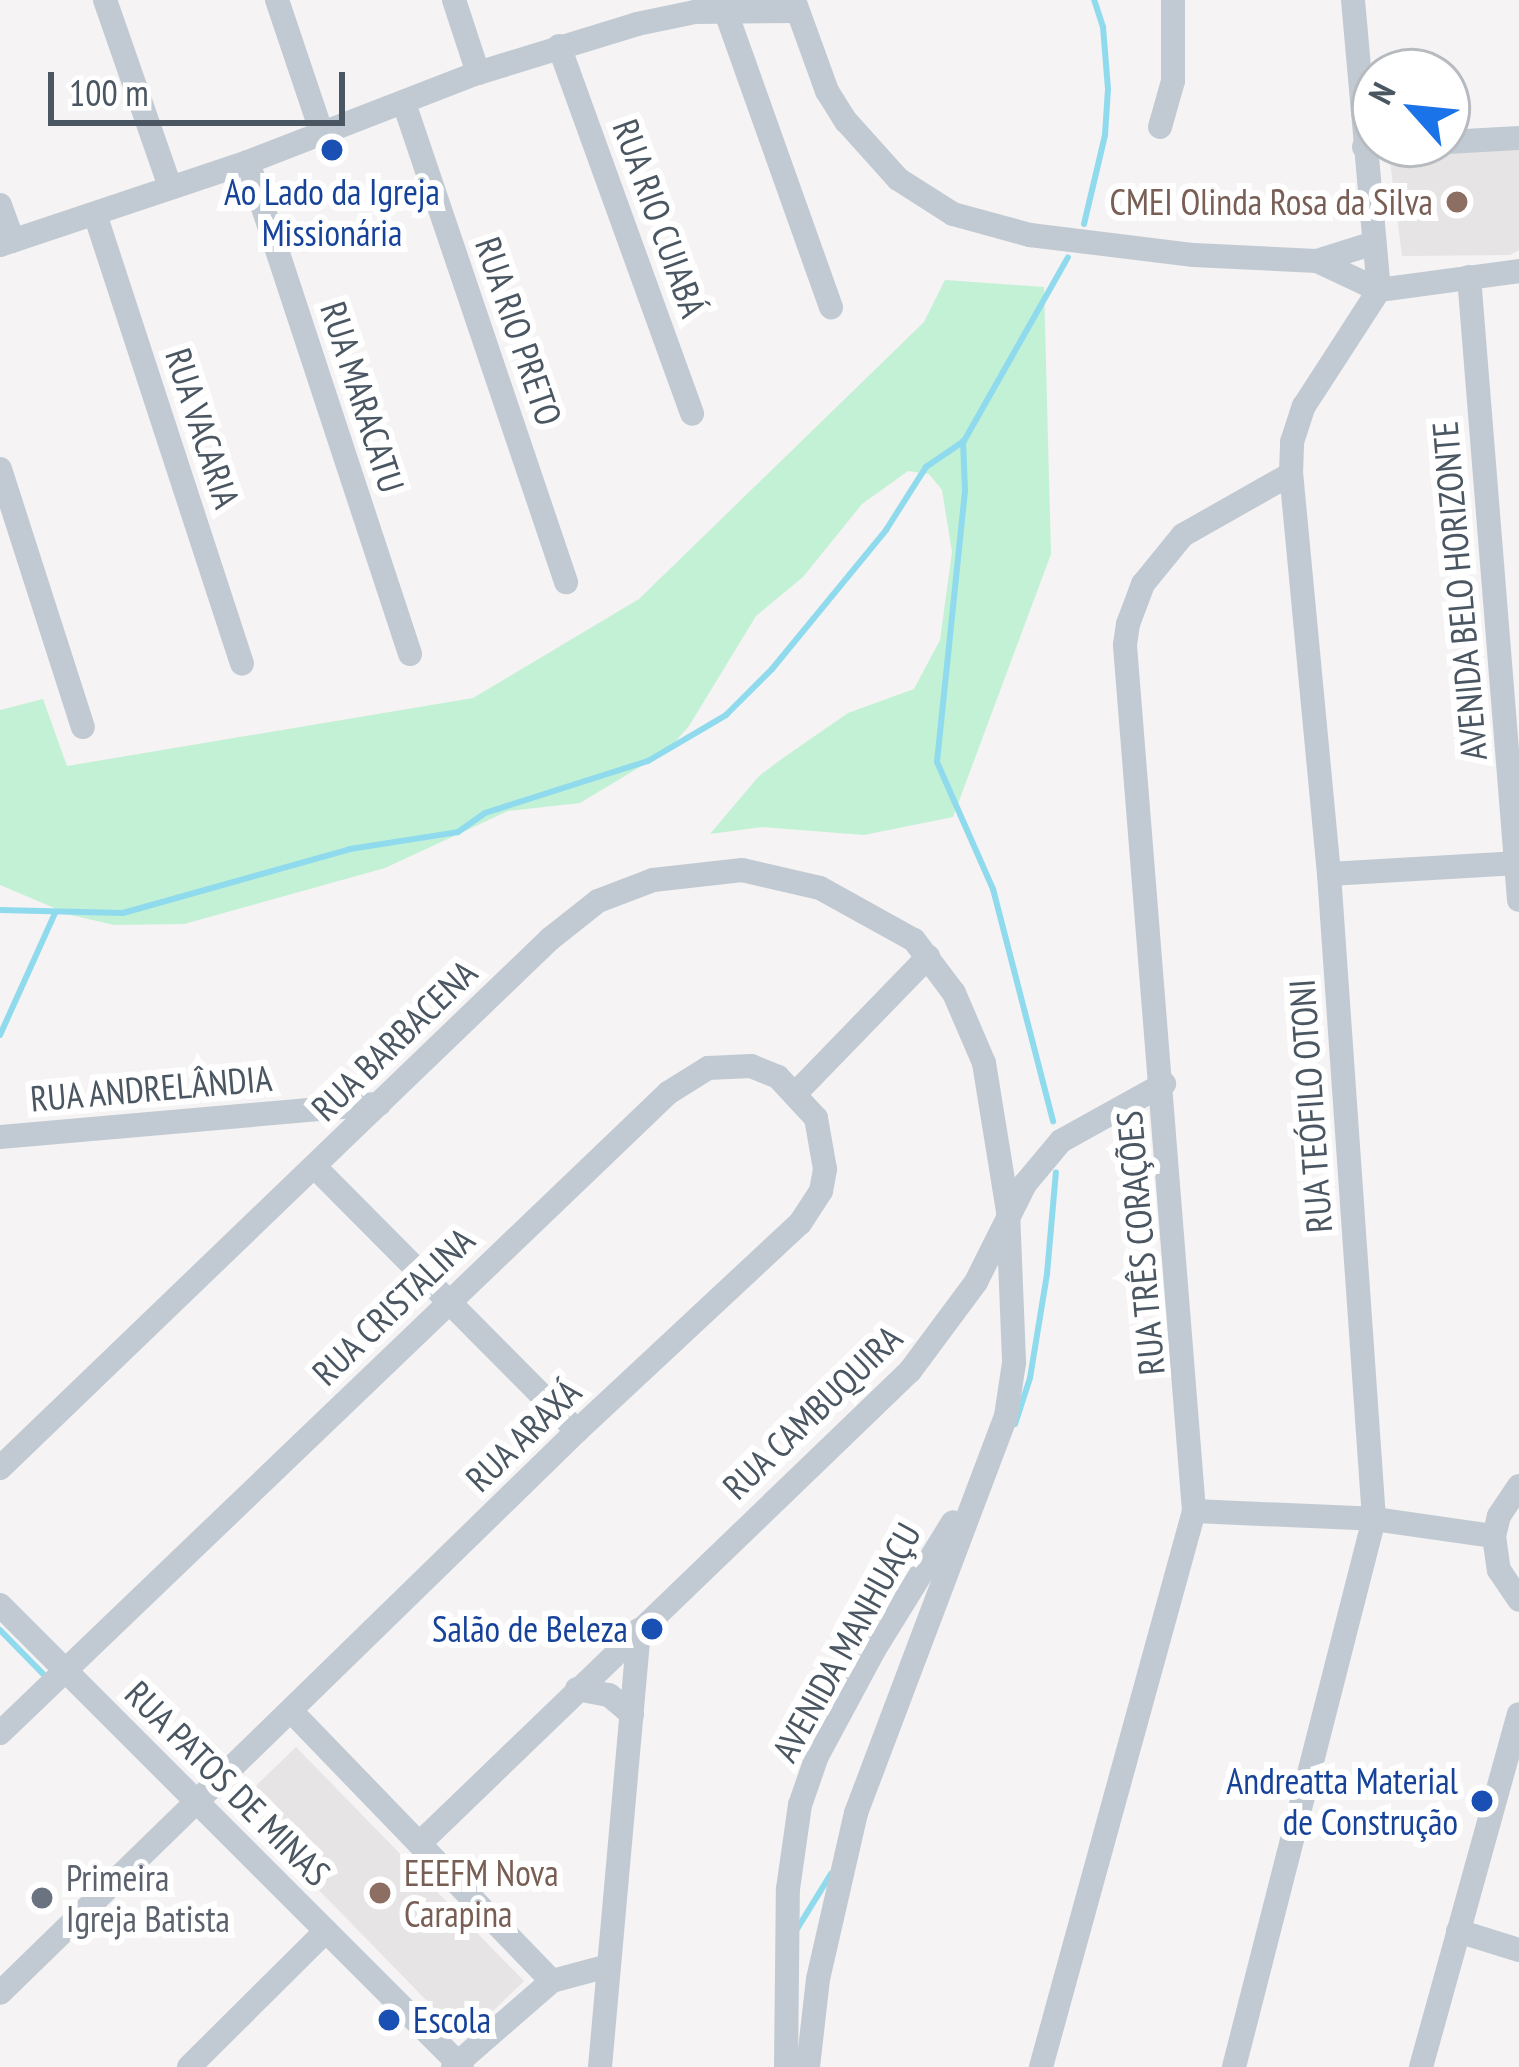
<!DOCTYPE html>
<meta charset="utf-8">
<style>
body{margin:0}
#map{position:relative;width:1519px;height:2067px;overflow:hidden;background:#f5f3f3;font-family:"PT Sans Narrow",sans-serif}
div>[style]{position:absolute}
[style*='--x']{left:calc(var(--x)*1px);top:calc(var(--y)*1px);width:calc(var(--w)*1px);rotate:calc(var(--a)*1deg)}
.education>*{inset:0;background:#e6e4e5}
.green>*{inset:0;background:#c3f1d5}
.stream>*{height:6px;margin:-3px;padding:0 3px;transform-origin:3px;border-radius:3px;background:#90daee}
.minor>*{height:24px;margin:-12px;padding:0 12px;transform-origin:12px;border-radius:12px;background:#c1cad2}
.dots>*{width:33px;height:33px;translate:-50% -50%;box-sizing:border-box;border:6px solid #fff;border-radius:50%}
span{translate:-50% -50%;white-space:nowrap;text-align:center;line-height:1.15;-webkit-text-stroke:12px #fff;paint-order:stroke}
.transit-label{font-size:36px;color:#164399}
.right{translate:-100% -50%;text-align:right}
.left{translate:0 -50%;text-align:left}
.education-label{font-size:36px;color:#785e54}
.street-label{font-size:36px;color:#4a5661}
.worship-label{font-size:36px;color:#5b616d}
.north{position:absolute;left:1351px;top:48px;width:120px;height:120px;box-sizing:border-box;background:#fff;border:3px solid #b7bbc0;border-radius:50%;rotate:297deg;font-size:33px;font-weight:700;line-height:48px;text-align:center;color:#4a5661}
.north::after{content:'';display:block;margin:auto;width:42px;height:54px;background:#1a73e8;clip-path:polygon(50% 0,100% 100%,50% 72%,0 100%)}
.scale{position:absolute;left:48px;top:72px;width:297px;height:54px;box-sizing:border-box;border:6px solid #4a5661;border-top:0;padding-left:15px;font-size:36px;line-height:42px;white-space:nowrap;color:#4a5661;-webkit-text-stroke:9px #fff;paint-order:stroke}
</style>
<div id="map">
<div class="education">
<div style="clip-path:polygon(1519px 146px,1519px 250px,1510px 255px,1402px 256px,1389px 154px)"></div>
<div style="clip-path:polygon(296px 1747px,524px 1981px,464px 2039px,236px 1805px)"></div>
</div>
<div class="green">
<div style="clip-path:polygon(945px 280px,1044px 287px,1051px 554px,953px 817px,864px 835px,762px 827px,710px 834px,759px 776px,783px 758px,848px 713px,914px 689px,940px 640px,952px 552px,942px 490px,929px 474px,908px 471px,862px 504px,803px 577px,756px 616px,689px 726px,668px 750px,580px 803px,508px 811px,385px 868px,184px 924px,114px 925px,71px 915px,0 885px,0 710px,43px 699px,67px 766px,473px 698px,639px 599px,924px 322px)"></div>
</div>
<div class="stream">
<div style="--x:1084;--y:224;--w:91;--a:-76.7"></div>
<div style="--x:1105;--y:135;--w:46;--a:-86.3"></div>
<div style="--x:1108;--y:89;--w:62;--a:-94.6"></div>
<div style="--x:1103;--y:27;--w:28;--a:-108"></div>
<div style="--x:963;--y:441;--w:50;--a:87.7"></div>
<div style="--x:965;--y:491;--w:272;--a:95.9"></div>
<div style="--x:937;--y:762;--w:139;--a:66.2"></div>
<div style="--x:993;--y:889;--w:240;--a:75.5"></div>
<div style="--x:0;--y:910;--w:123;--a:1.4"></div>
<div style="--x:123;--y:913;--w:236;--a:-15.7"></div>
<div style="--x:350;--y:849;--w:109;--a:-8.9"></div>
<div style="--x:458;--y:832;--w:33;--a:-35"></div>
<div style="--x:485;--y:813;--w:171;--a:-17.7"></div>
<div style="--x:648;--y:761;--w:91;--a:-30.5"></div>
<div style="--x:726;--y:715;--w:65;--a:-45"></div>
<div style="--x:772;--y:669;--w:180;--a:-50.6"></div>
<div style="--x:886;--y:530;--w:75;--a:-57.6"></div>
<div style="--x:926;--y:467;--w:46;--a:-34.4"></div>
<div style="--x:964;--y:441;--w:211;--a:-60.5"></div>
<div style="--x:0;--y:1035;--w:134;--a:-65.7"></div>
<div style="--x:1015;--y:1424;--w:48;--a:-71.9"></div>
<div style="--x:1030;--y:1378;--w:105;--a:-80.7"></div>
<div style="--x:1047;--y:1274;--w:102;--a:-85"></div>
<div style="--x:0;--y:1630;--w:66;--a:45.6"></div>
<div style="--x:797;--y:1929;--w:65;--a:-58.3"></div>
</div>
<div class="minor">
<div style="--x:105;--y:0;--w:198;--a:70.8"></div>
<div style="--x:277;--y:0;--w:138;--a:71.4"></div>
<div style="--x:454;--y:0;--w:77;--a:71.8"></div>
<div style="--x:794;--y:0;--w:97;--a:70.1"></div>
<div style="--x:827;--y:91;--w:36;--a:58"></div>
<div style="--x:846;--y:121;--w:78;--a:48.1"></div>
<div style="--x:898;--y:179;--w:65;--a:32.5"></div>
<div style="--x:953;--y:214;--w:80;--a:15.3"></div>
<div style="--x:1030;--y:235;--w:165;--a:7"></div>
<div style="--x:1194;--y:255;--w:123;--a:2.8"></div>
<div style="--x:1317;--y:261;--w:60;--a:-17.5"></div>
<div style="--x:1353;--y:0;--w:291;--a:84.9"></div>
<div style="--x:723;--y:4;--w:322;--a:70.4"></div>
<div style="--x:559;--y:46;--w:391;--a:70.1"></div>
<div style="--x:404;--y:103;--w:506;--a:71.31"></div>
<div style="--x:1160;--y:127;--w:48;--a:-74.2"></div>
<div style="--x:1173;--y:81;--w:81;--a:-90"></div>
<div style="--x:1447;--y:142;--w:72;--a:-3.2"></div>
<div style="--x:1364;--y:147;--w:50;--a:-3.4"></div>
<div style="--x:248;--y:162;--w:518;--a:71.77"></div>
<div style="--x:0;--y:205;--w:38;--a:70"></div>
<div style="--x:95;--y:214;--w:473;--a:71.9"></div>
<div style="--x:0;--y:245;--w:262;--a:-18.5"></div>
<div style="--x:248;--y:162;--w:247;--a:-21.2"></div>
<div style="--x:478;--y:73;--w:166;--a:-17.1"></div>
<div style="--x:637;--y:24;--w:59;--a:-11.7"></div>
<div style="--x:695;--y:12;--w:102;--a:-0.6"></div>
<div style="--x:1317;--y:261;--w:68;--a:25.1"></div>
<div style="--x:1469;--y:277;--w:625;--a:85.41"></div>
<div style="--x:1379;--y:290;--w:141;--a:-7.7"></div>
<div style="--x:0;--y:469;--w:271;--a:72.2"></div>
<div style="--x:1329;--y:874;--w:190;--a:-3.3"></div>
<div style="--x:796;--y:1093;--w:190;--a:-45.9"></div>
<div style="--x:0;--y:1137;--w:381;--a:-5"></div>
<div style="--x:315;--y:1167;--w:372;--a:45.2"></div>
<div style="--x:0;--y:1468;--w:763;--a:-43.89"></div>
<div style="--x:550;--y:939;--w:61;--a:-38.4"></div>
<div style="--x:598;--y:901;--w:59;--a:-20.9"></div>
<div style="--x:653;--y:880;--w:90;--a:-6.4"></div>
<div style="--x:742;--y:870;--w:80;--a:13"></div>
<div style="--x:820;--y:888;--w:107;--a:29"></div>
<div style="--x:914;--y:940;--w:66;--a:53"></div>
<div style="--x:954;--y:993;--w:76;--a:66.8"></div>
<div style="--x:984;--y:1063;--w:150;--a:80.8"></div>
<div style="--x:1008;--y:1211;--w:152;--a:87.7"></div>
<div style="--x:1014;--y:1363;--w:54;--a:98.6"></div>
<div style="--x:1006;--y:1416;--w:424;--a:110.7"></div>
<div style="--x:856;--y:1813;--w:170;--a:102.9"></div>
<div style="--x:818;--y:1979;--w:89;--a:96.5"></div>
<div style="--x:1519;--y:1486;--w:36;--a:124"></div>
<div style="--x:1499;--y:1516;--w:21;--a:104"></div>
<div style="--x:1494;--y:1536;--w:34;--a:82"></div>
<div style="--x:1499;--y:1570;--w:36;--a:56"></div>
<div style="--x:1194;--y:1511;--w:180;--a:2.5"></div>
<div style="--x:1374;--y:1519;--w:121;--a:8.1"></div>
<div style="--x:0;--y:1605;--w:653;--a:45"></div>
<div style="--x:577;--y:1689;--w:33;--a:11"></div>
<div style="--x:609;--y:1695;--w:30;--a:40"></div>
<div style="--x:292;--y:1712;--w:374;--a:46"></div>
<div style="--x:0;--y:1733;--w:925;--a:-43.77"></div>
<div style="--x:668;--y:1093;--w:47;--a:-32"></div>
<div style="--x:708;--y:1068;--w:43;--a:-2.7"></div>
<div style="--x:751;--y:1066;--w:29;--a:22"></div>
<div style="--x:778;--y:1077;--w:56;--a:47.2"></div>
<div style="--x:816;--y:1118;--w:52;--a:80"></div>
<div style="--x:825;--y:1169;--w:22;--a:100"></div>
<div style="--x:821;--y:1191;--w:38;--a:123"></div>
<div style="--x:800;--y:1223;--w:305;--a:137"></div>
<div style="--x:577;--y:1431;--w:805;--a:135.75"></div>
<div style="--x:421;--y:1842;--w:679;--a:-43.93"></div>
<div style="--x:910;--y:1371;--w:111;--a:-53.4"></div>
<div style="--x:976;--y:1282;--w:110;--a:-63.4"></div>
<div style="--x:1025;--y:1184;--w:56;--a:-50.1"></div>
<div style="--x:1061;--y:1141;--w:118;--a:-29"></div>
<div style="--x:1458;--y:1931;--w:64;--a:17.3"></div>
<div style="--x:189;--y:2067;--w:193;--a:-44.8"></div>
<div style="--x:453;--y:2067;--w:131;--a:-41"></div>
<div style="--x:552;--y:1981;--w:58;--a:-15"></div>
<div style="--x:600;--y:2067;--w:439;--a:-84.9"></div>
<div style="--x:786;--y:2067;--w:178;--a:-89.4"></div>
<div style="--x:788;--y:1889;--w:85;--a:-81.9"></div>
<div style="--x:800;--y:1805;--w:52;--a:-70.9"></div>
<div style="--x:817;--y:1756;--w:120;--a:-61.7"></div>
<div style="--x:874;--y:1650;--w:150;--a:-58.3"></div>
<div style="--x:1041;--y:2067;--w:577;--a:-74.61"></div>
<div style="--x:1194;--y:1511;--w:869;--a:-94.56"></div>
<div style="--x:1125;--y:645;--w:21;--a:-82"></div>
<div style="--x:1128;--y:624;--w:43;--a:-69.4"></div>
<div style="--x:1143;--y:584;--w:63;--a:-50.8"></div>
<div style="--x:1183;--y:535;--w:124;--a:-29.5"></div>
<div style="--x:1234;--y:2067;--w:566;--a:-75.67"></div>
<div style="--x:1374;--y:1519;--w:647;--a:-93.99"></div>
<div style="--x:1329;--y:874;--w:402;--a:-95.4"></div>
<div style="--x:1291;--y:474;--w:32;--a:-88"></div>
<div style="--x:1292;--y:442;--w:38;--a:-72"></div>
<div style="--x:1304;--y:406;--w:138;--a:-57.1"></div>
<div style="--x:1421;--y:2067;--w:366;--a:-74.5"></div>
</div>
<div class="dots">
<div style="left:332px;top:150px;background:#1a4fb4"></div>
<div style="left:1457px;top:202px;background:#8d6e63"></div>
<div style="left:652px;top:1629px;background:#1a4fb4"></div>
<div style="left:1482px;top:1801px;background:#1a4fb4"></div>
<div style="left:380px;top:1893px;background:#8d6e63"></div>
<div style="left:42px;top:1898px;background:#6b7280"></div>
<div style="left:389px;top:2020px;background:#1a4fb4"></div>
</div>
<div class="transit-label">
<span style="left:332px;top:212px">Ao Lado da Igreja<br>Missionária</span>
<span class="right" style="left:628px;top:1629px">Salão de Beleza</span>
<span class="right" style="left:1458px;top:1801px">Andreatta Material<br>de Construção</span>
<span class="left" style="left:413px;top:2020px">Escola</span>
</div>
<div class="education-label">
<span class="right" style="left:1433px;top:202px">CMEI Olinda Rosa da Silva</span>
<span class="left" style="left:404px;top:1893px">EEEFM Nova<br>Carapina</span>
</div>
<div class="street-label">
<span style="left:660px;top:218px;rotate:70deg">RUA RIO CUIABÁ</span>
<span style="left:519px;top:331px;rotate:71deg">RUA RIO PRETO</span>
<span style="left:363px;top:397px;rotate:72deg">RUA MARACATU</span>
<span style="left:203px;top:428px;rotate:72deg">RUA VACARIA</span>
<span style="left:1459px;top:591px;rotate:-95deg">AVENIDA BELO HORIZONTE</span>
<span style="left:394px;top:1040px;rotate:-44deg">RUA BARBACENA</span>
<span style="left:151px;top:1088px;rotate:-5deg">RUA ANDRELÂNDIA</span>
<span style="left:1310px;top:1106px;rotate:-94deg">RUA TEÓFILO OTONI</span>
<span style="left:1140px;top:1243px;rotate:-95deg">RUA TRÊS CORAÇÕES</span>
<span style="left:393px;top:1306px;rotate:-44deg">RUA CRISTALINA</span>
<span style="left:812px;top:1412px;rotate:-44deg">RUA CAMBUQUIRA</span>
<span style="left:523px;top:1435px;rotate:-44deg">RUA ARAXÁ</span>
<span style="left:846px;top:1642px;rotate:-61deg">AVENIDA MANHUAÇU</span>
<span style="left:228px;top:1783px;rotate:45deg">RUA PATOS DE MINAS</span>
</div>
<div class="worship-label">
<span class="left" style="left:66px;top:1898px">Primeira<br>Igreja Batista</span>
</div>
<div class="north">N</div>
<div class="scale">100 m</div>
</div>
